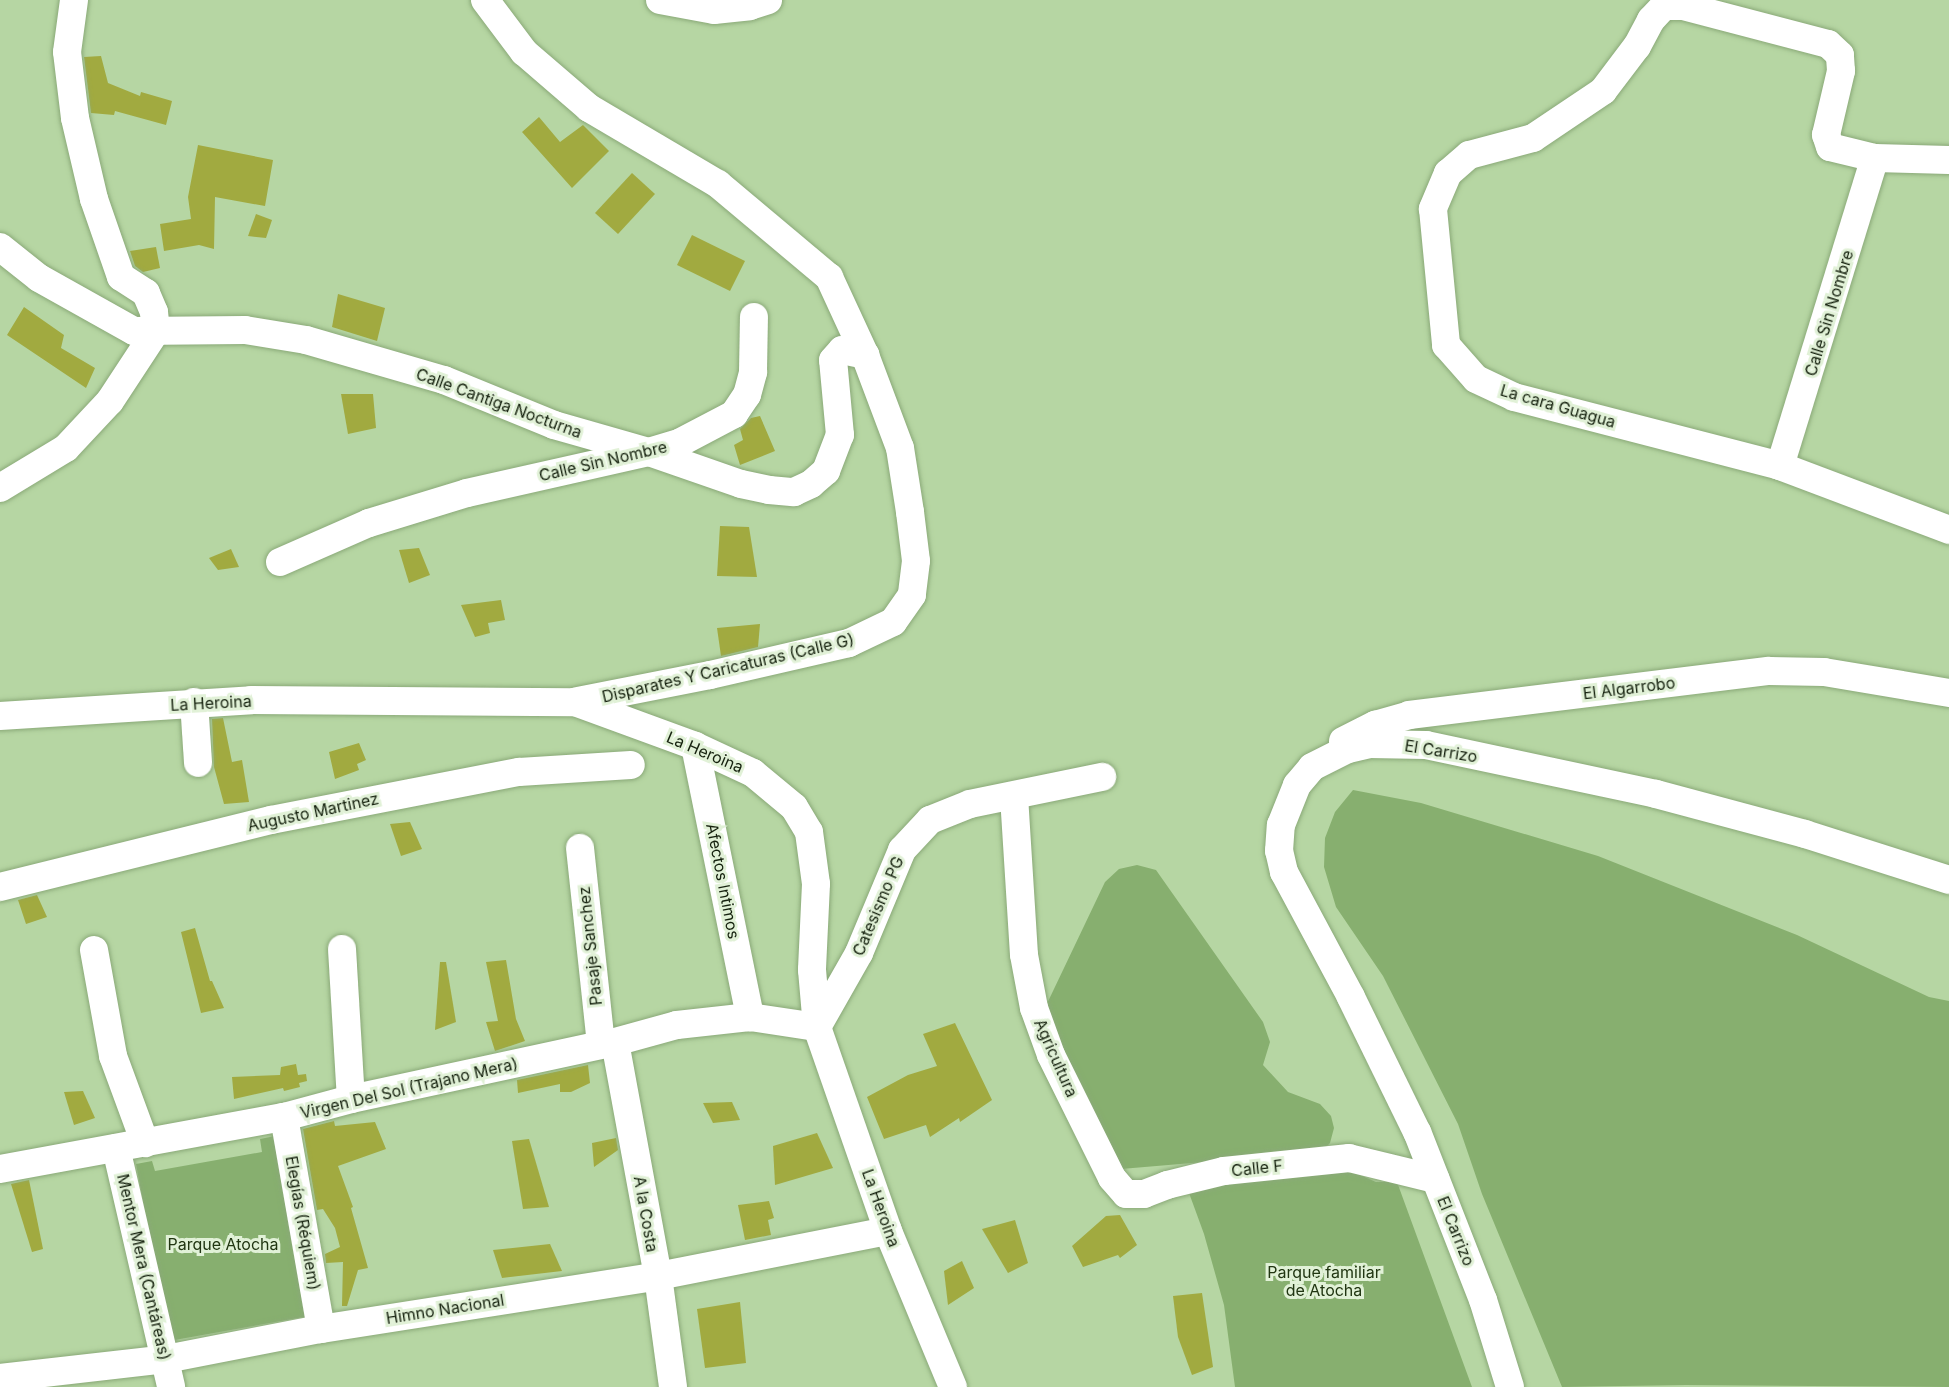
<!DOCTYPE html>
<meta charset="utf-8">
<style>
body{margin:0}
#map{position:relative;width:1949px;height:1387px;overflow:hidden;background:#b6d6a3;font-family:Inter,sans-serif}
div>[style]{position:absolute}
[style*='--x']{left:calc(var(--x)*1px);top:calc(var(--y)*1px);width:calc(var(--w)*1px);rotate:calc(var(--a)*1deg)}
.green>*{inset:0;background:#87af6f}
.building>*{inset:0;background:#a1aa40}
.roads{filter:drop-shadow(0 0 2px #8aa978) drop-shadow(0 0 2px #8aa978)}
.minor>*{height:28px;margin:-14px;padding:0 14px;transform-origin:14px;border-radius:14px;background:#fff}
span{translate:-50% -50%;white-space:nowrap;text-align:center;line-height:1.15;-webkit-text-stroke:6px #e1f1d7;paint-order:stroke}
.street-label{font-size:16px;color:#15210e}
.park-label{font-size:16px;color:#213612}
</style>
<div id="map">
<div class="green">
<div style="clip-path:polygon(1353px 790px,1421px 803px,1598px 856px,1797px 935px,1929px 997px,1949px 1001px,1949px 1387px,1686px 1385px,1562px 1387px,1482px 1194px,1458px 1124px,1383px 976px,1336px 907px,1324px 867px,1325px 838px,1335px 812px)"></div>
<div style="clip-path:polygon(1137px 865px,1156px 870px,1263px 1022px,1270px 1042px,1263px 1065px,1288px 1092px,1320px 1104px,1331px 1116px,1334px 1128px,1330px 1143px,1321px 1152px,1121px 1169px,1043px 1012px,1105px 882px,1119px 869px)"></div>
<div style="clip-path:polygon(275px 1136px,309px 1316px,169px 1341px,136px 1164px,152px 1161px,155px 1171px,262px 1152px,260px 1139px)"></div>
<div style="clip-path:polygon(1342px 1167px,1376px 1182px,1397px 1182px,1472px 1387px,1235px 1387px,1224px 1305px,1204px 1234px,1185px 1182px)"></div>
</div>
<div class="building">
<div style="clip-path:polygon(101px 56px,108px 83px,140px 96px,141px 92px,172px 101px,166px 125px,115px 111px,114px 115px,91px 113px,84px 57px)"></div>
<div style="clip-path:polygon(539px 117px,560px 142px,583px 125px,609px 151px,572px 188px,522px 132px)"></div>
<div style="clip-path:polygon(198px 145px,273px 160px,265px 206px,215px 197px,214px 249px,199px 245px,164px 251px,160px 224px,191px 219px,188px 197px)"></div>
<div style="clip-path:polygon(632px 173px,655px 194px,618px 234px,595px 213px)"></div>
<div style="clip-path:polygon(256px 214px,272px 220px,266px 238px,248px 236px)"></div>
<div style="clip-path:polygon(692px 235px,745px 261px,730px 291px,677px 265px)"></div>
<div style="clip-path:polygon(156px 247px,160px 268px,143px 272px,135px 266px,130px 251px)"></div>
<div style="clip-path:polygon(338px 294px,385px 308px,377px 341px,332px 327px)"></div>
<div style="clip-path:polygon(24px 307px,64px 335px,61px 348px,95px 368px,86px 388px,7px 335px)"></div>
<div style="clip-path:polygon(341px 394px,373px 394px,376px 428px,348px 434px)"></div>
<div style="clip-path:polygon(760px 416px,775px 451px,740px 465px,734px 445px,743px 440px,740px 429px,751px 418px)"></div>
<div style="clip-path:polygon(720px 526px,749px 527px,757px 577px,717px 576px)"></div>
<div style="clip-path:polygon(419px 548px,430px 575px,409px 583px,399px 550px)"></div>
<div style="clip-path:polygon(231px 549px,239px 567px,218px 570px,209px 558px)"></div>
<div style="clip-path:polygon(501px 600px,505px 620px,488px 623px,490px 633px,475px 637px,461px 605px)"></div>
<div style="clip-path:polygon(760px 624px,758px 647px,721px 656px,717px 628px)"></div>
<div style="clip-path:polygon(223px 718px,232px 762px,242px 760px,249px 802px,224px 804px,214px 767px,212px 719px)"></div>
<div style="clip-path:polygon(359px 743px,366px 760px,357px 764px,359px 770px,335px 779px,329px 752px)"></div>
<div style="clip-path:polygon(410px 822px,422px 849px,401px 856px,390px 824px)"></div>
<div style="clip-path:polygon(37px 895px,47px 917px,26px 924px,18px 900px)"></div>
<div style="clip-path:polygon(195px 928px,210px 981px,212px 981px,224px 1008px,201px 1013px,181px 932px)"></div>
<div style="clip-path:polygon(506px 960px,516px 1019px,525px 1041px,495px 1051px,486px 1022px,498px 1021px,486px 962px)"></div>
<div style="clip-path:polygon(440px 962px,446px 962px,456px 1022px,435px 1030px)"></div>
<div style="clip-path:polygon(955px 1023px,992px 1100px,960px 1122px,959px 1118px,930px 1137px,926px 1125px,884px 1139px,867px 1097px,908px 1075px,937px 1066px,923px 1034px)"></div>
<div style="clip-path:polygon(296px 1064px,298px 1075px,306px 1074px,307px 1081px,299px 1083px,300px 1087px,284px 1091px,283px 1088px,234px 1099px,232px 1077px,280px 1075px,281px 1067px)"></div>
<div style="clip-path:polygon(588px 1065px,590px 1083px,571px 1092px,560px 1092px,560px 1084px,518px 1093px,517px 1080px)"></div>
<div style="clip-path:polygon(83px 1091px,95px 1118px,74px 1125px,64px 1092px)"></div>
<div style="clip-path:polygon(732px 1102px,740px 1120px,713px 1123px,703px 1103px)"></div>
<div style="clip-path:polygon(334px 1121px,335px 1126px,375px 1122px,386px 1149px,338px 1166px,353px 1207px,351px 1208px,368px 1268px,358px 1270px,347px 1306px,342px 1306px,343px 1262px,326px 1263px,325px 1254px,340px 1247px,335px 1228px,323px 1209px,317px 1210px,303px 1129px)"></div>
<div style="clip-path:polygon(817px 1133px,833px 1168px,775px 1185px,773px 1146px)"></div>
<div style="clip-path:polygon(616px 1138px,618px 1150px,594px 1167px,592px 1143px)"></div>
<div style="clip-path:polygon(529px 1139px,549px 1207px,523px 1209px,512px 1141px)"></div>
<div style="clip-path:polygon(29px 1180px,43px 1249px,32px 1252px,11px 1184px)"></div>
<div style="clip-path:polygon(769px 1201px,774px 1218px,768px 1220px,771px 1235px,745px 1240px,738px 1205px)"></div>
<div style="clip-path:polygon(1120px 1215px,1137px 1245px,1120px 1258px,1118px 1255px,1083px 1267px,1072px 1246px,1106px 1216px)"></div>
<div style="clip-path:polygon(1015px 1220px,1028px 1263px,1008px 1273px,982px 1229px)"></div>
<div style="clip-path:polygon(550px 1244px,562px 1271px,502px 1278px,493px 1250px)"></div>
<div style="clip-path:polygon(962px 1261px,974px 1288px,948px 1305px,944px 1271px)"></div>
<div style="clip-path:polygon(1202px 1293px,1213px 1367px,1192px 1375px,1178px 1337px,1173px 1296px)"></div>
<div style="clip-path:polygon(740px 1302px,746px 1363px,705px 1368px,697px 1309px)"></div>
</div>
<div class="roads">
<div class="minor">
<div style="--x:485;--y:0;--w:65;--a:53.1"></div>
<div style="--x:524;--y:52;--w:86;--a:40.7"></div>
<div style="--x:589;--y:108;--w:150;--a:30.5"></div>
<div style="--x:718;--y:184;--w:145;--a:40"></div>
<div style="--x:829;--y:277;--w:86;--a:65.2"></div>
<div style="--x:865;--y:355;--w:99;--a:69.4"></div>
<div style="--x:900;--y:448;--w:65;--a:81.1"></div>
<div style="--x:910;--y:512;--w:49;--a:83"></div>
<div style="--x:916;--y:561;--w:34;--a:97"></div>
<div style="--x:912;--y:595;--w:33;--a:125"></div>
<div style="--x:893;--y:622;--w:49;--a:154.5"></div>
<div style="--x:849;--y:643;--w:143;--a:167"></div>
<div style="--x:710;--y:675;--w:136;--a:168.9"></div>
<div style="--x:660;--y:0;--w:55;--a:10.5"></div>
<div style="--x:714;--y:10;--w:36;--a:-6"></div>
<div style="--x:750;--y:6;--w:19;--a:-18"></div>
<div style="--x:1949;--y:160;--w:74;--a:-178.5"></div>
<div style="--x:1875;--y:158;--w:46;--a:-166.3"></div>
<div style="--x:1830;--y:147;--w:13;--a:-108"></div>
<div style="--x:1826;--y:135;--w:66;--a:-76.8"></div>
<div style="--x:1841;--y:71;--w:16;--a:-94"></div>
<div style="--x:1840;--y:55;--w:16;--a:-137"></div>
<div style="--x:1828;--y:44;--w:150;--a:-165.3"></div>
<div style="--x:1683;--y:6;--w:19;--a:180"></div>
<div style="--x:1664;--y:6;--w:19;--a:133"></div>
<div style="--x:1651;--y:20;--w:30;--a:118"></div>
<div style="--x:1637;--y:46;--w:56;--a:127.1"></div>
<div style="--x:1603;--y:91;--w:84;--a:146.1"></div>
<div style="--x:1533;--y:138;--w:66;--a:165.1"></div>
<div style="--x:1469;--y:155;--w:28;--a:139"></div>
<div style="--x:1448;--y:173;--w:39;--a:113"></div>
<div style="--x:1433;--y:209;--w:137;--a:84.5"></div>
<div style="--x:1446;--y:345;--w:45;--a:48.6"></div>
<div style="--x:1476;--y:379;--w:42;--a:25.3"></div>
<div style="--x:1514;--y:397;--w:275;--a:14.5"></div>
<div style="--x:1780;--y:466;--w:181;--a:20.7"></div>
<div style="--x:0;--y:247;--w:50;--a:38.5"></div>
<div style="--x:39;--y:278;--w:109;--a:29.2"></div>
<div style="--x:134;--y:331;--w:111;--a:-0.5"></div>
<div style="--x:245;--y:330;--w:62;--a:9.3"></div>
<div style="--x:306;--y:340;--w:144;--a:16.2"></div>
<div style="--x:444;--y:380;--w:119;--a:22.2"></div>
<div style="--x:554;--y:425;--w:99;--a:15.9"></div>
<div style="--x:649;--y:452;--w:97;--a:19.2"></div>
<div style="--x:741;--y:484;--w:29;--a:12"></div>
<div style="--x:769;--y:490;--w:25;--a:5"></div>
<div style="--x:794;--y:492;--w:19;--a:-25"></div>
<div style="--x:811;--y:484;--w:20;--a:-41"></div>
<div style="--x:826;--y:471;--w:39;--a:-69"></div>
<div style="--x:840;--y:435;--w:75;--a:-95.3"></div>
<div style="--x:833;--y:360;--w:13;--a:-48"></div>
<div style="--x:842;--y:350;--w:24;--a:12"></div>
<div style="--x:1780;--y:466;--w:322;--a:-72.9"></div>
<div style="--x:0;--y:488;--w:77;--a:-31.2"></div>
<div style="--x:66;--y:448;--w:64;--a:-46.9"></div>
<div style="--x:110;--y:401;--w:84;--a:-56.7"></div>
<div style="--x:156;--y:331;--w:19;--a:-96"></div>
<div style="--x:154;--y:312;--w:21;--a:-113"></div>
<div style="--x:146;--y:293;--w:30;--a:-147"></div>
<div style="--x:121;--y:277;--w:83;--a:-109.1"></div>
<div style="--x:94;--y:199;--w:83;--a:-103.2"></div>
<div style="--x:75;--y:118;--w:66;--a:-96.9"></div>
<div style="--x:67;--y:52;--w:52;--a:-82.3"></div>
<div style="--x:280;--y:562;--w:97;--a:-23.7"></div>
<div style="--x:369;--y:523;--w:102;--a:-17"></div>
<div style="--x:467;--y:493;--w:187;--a:-12.7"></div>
<div style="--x:649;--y:452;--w:34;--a:-17"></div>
<div style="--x:681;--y:442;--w:60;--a:-27.8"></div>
<div style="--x:734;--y:414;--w:23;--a:-56"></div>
<div style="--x:747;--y:395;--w:24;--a:-75"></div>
<div style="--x:753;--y:372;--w:55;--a:-89"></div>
<div style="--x:194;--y:702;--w:61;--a:86.2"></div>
<div style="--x:0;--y:716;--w:252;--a:-3.6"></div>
<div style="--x:251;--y:700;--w:324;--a:0.4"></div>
<div style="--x:575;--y:702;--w:128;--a:20.1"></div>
<div style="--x:695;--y:746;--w:64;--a:25"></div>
<div style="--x:753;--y:773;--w:53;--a:39.7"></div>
<div style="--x:794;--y:807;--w:29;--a:59"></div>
<div style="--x:809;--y:832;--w:52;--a:82.3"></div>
<div style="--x:816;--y:884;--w:86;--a:92.7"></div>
<div style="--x:812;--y:970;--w:57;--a:85"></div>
<div style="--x:817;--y:1027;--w:216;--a:70.8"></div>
<div style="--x:888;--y:1231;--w:169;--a:67.4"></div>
<div style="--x:1343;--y:741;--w:36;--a:-27"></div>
<div style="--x:1375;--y:725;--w:35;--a:-16"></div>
<div style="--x:1409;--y:715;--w:363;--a:-7"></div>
<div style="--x:1769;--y:671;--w:55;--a:1"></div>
<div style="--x:1824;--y:672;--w:127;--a:9.5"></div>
<div style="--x:695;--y:746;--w:277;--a:78.5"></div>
<div style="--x:1014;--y:796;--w:159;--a:86.4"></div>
<div style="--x:1024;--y:955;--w:54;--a:79.3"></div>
<div style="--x:1034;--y:1008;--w:50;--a:70.1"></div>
<div style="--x:1051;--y:1055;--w:137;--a:63.6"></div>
<div style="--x:1112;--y:1178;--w:21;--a:49"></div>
<div style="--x:1126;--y:1194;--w:18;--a:0"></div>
<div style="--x:1144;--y:1194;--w:25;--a:-21"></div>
<div style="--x:1167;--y:1185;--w:59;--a:-13.8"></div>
<div style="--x:1224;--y:1171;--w:126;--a:-5.9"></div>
<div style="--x:1349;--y:1158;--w:89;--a:13.7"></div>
<div style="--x:580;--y:848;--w:197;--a:83.9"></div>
<div style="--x:0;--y:887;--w:279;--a:-13.9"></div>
<div style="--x:271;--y:820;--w:253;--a:-11"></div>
<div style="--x:519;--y:772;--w:112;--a:-3.6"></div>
<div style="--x:342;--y:949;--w:150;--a:86.6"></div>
<div style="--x:94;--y:950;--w:108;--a:79.8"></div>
<div style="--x:113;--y:1056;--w:93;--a:69.8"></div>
<div style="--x:615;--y:1042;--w:238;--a:79.6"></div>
<div style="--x:658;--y:1276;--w:112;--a:82.3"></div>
<div style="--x:284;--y:1117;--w:215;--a:80.1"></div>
<div style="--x:116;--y:1148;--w:245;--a:77"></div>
<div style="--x:0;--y:1169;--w:289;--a:-10.4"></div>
<div style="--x:284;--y:1117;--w:69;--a:-15"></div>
<div style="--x:351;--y:1099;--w:270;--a:-12.2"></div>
<div style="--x:615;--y:1042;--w:64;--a:-15.3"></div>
<div style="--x:677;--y:1025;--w:73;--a:-6.3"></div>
<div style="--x:750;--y:1017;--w:68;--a:8.5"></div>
<div style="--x:817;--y:1027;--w:85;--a:-60.4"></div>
<div style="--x:859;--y:953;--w:112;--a:-67.3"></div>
<div style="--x:902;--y:850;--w:41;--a:-47"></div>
<div style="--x:930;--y:820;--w:43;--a:-21.8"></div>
<div style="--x:970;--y:804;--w:135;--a:-11.6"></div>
<div style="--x:0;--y:1378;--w:167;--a:-6.5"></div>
<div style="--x:166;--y:1359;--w:158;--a:-11"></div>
<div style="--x:321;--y:1329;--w:341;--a:-8.9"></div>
<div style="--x:658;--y:1276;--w:234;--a:-11.1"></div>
<div style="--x:1510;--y:1387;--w:91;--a:-107.2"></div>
<div style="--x:1483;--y:1300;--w:180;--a:-111.4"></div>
<div style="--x:1417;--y:1132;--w:150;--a:-116.1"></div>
<div style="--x:1351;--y:997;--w:142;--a:-118.2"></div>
<div style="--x:1284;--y:872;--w:22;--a:-103"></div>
<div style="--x:1279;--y:851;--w:26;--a:-86"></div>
<div style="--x:1281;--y:825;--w:43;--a:-68.2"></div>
<div style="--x:1297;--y:785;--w:23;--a:-50"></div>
<div style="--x:1312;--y:767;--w:40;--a:-26.6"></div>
<div style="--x:1348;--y:749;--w:22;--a:-13"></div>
<div style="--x:1369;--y:744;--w:57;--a:1"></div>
<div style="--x:1426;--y:745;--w:235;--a:12"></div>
<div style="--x:1656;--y:794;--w:154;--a:15"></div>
<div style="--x:1805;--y:834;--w:151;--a:17.7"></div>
</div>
</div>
<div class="street-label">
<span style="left:1829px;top:313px;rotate:-73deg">Calle Sin Nombre</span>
<span style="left:499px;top:403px;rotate:20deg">Calle Cantiga Nocturna</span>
<span style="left:1558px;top:406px;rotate:16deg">La cara Guagua</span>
<span style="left:603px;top:461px;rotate:-13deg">Calle Sin Nombre</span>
<span style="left:728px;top:668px;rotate:-13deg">Disparates Y Caricaturas (Calle G)</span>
<span style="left:1629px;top:688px;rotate:-7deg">El Algarrobo</span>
<span style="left:211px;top:703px;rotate:-3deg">La Heroina</span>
<span style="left:1441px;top:751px;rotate:9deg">El Carrizo</span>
<span style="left:705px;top:752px;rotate:23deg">La Heroina</span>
<span style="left:313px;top:812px;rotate:-12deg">Augusto Martinez</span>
<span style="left:723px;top:881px;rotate:79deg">Afectos Intimos</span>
<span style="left:878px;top:906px;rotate:-67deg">Catesismo PG</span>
<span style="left:590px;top:946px;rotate:-96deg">Pasaje Sanchez</span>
<span style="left:1056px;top:1058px;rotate:66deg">Agricultura</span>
<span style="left:409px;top:1088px;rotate:-13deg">Virgen Del Sol (Trajano Mera)</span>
<span style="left:1257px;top:1168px;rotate:-6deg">Calle F</span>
<span style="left:881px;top:1208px;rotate:70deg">La Heroina</span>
<span style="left:646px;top:1214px;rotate:80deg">A la Costa</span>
<span style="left:303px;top:1223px;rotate:80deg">Elegías (Réquiem)</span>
<span style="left:1456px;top:1231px;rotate:68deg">El Carrizo</span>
<span style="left:144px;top:1267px;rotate:77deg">Mentor Mera (Cantáreas)</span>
<span style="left:445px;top:1309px;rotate:-9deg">Himno Nacional</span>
</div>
<div class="park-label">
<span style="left:223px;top:1244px">Parque Atocha</span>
<span style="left:1324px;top:1281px">Parque familiar<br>de Atocha</span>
</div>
</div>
